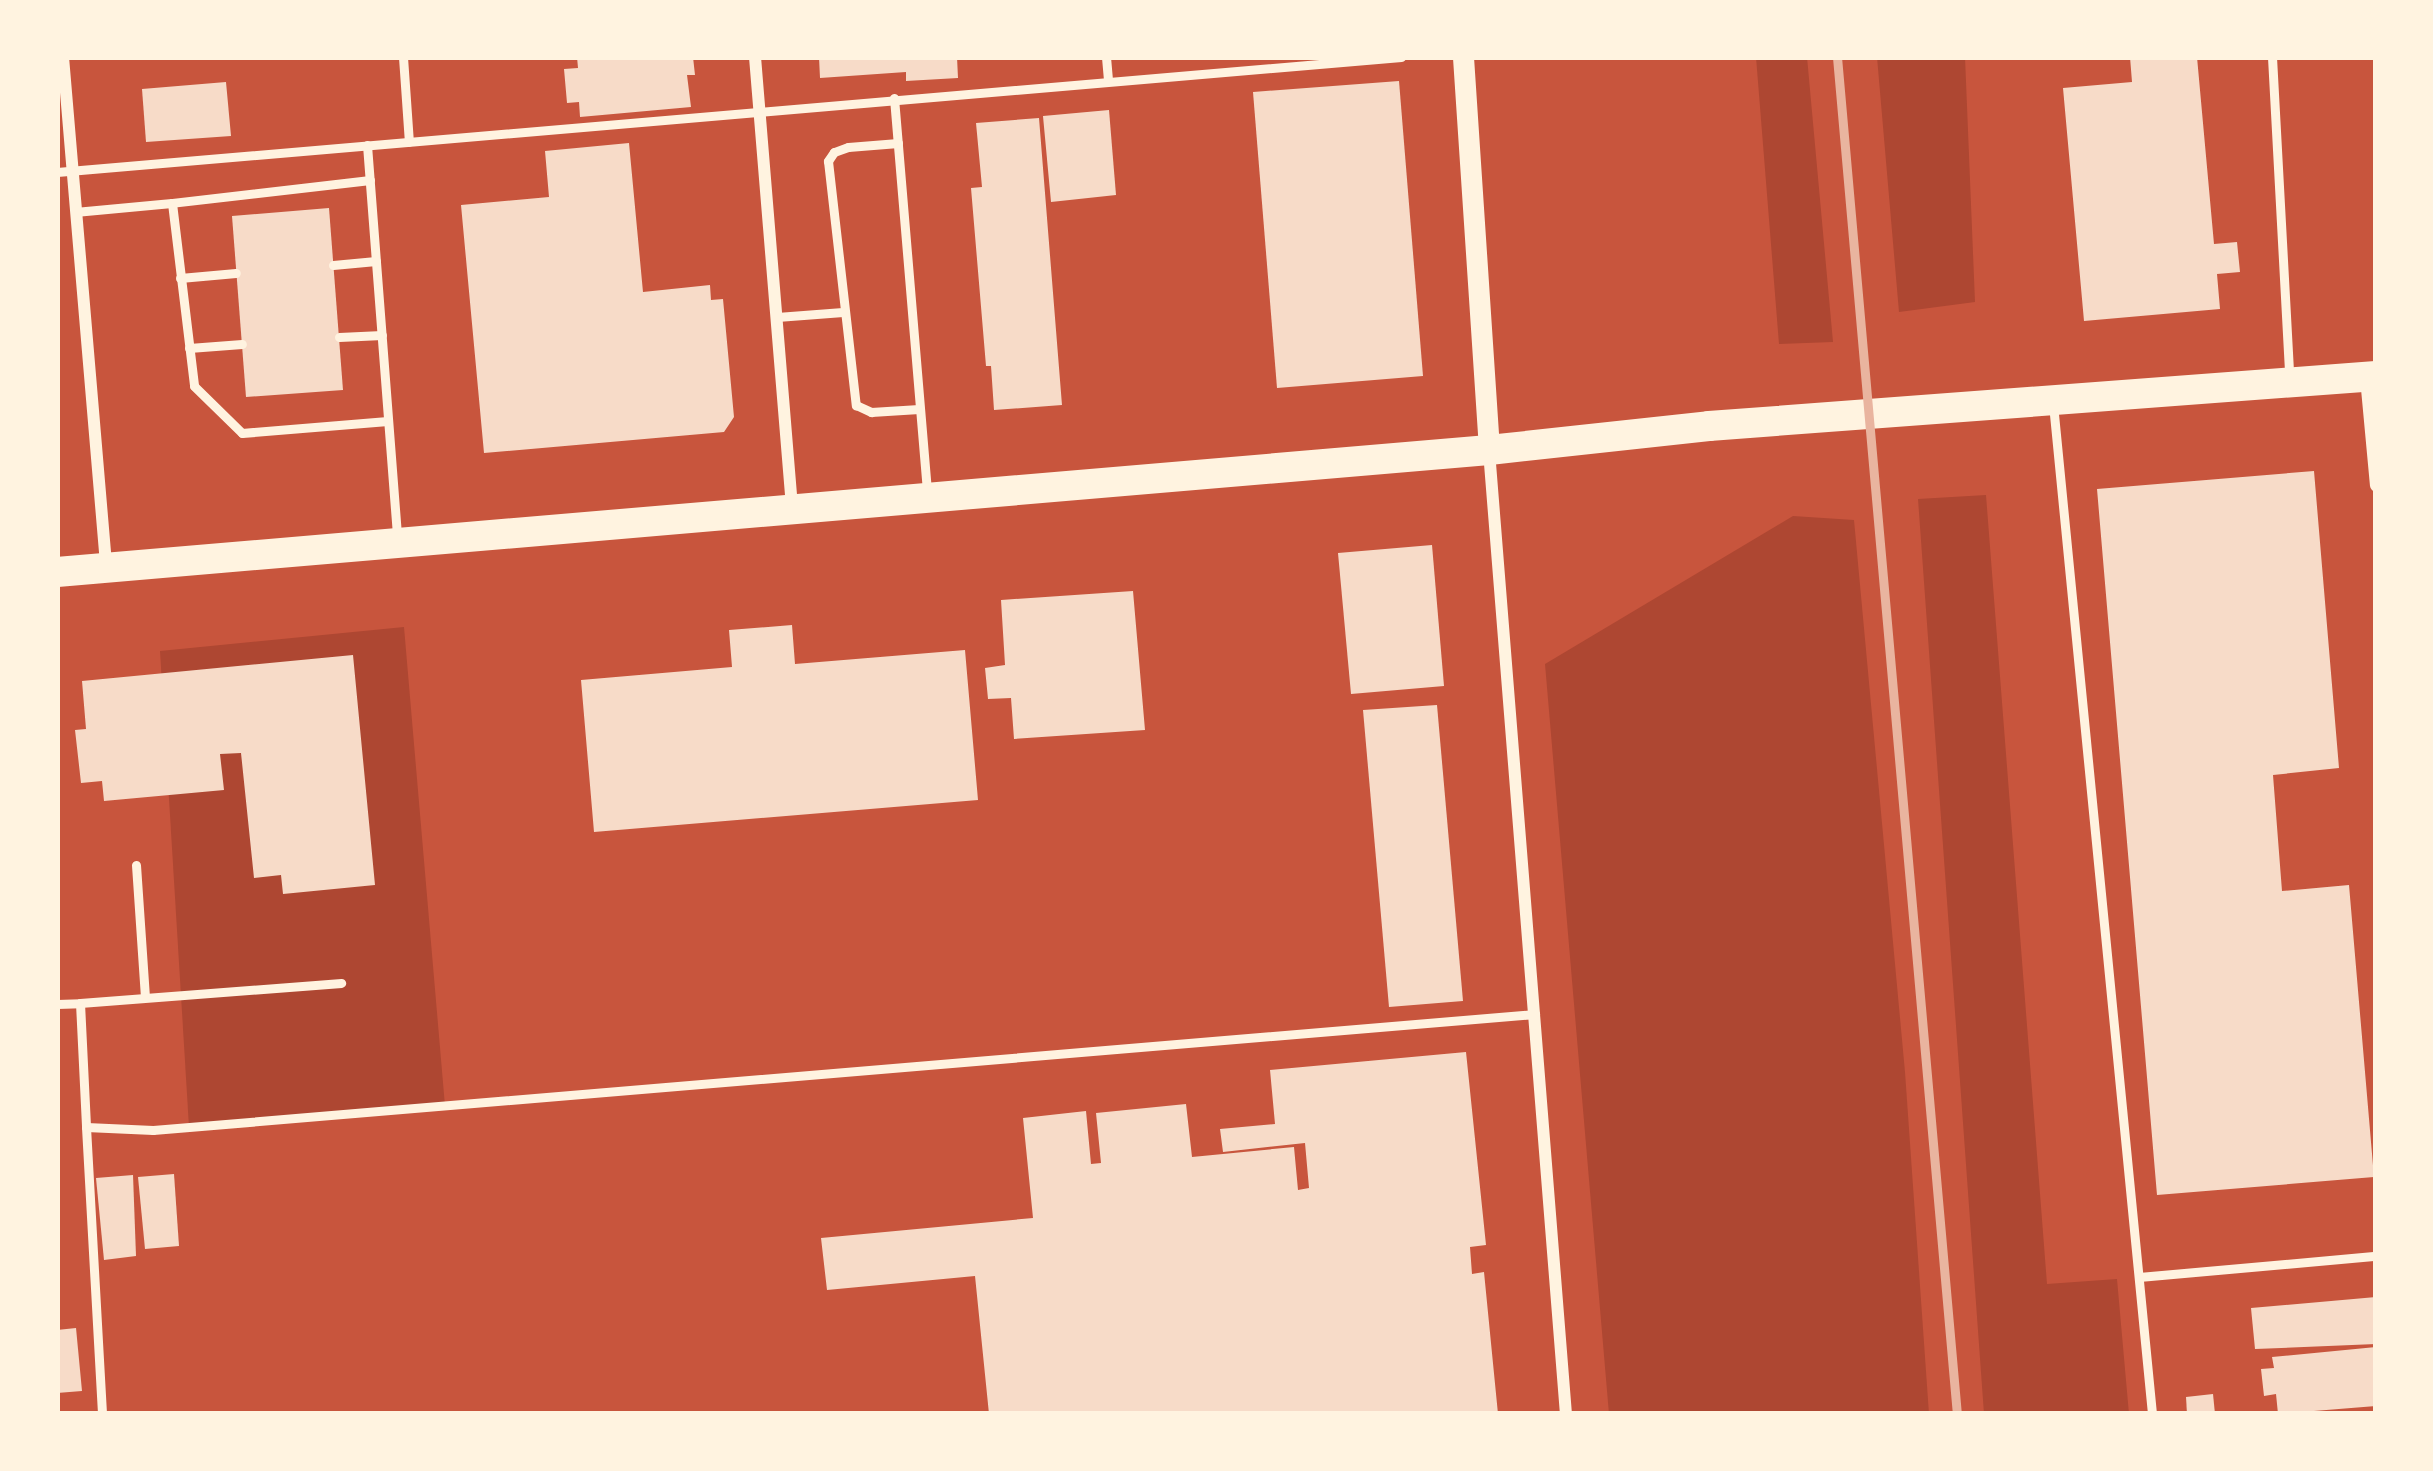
<!DOCTYPE html>
<style>
body{margin:0}
#map{position:relative;width:2433px;height:1471px;overflow:hidden;background:#c8553d;font-family:Poppins,sans-serif}
div>[style]{position:absolute}
[style*='--x']{left:calc(var(--x)*1px);top:calc(var(--y)*1px);width:calc(var(--w)*1px);rotate:calc(var(--a)*1deg)}
.green>*{inset:0;background:#ae4732}
.building>*{inset:0;background:#f7dbc8}
.service>*{height:9px;margin:-4.5px;padding:0 4.5px;transform-origin:4.5px;border-radius:4.5px;background:#fff3e0}
.minor>*{height:12px;margin:-6px;padding:0 6px;transform-origin:6px;border-radius:6px;background:#fff3e0}
.tertiary>*{height:21px;margin:-10.5px;padding:0 10.5px;transform-origin:10.5px;border-radius:10.5px;background:#fff3e0}
.primary>*{height:30px;margin:-15px;padding:0 15px;transform-origin:15px;border-radius:15px;background:#fff3e0}
.rail>*{height:9px;margin:-4.5px;padding:0 4.5px;transform-origin:4.5px;border-radius:4.5px;background:#e9b49f}
span{translate:-50% -50%;white-space:nowrap;text-align:center;line-height:1.15;-webkit-text-stroke:12px #fff3e0;paint-order:stroke}
.frame{position:absolute;inset:0;border:60px solid #fff3e0;pointer-events:none}
</style>
<div id="map">
<div class="green">
<div style="clip-path:polygon(1756px 57px,1807px 57px,1833px 342px,1779px 344px)"></div>
<div style="clip-path:polygon(1877px 57px,1965px 57px,1975px 302px,1899px 312px)"></div>
<div style="clip-path:polygon(1986px 495px,2047px 1284px,2117px 1279px,2129px 1414px,1984px 1414px,1918px 499px)"></div>
<div style="clip-path:polygon(1793px 516px,1854px 520px,1905px 1072px,1929px 1414px,1609px 1414px,1545px 664px)"></div>
<div style="clip-path:polygon(404px 627px,445px 1106px,189px 1127px,160px 651px)"></div>
</div>
<div class="building">
<div style="clip-path:polygon(577px 57px,693px 57px,695px 75px,687px 75px,691px 107px,580px 117px,579px 102px,567px 103px,564px 69px,578px 68px)"></div>
<div style="clip-path:polygon(819px 57px,957px 57px,958px 78px,906px 81px,906px 72px,820px 78px)"></div>
<div style="clip-path:polygon(2130px 57px,2197px 57px,2214px 244px,2237px 242px,2240px 272px,2217px 274px,2220px 309px,2084px 321px,2063px 88px,2132px 82px)"></div>
<div style="clip-path:polygon(1399px 81px,1423px 376px,1277px 388px,1253px 92px)"></div>
<div style="clip-path:polygon(226px 82px,231px 136px,146px 142px,142px 89px)"></div>
<div style="clip-path:polygon(1109px 110px,1116px 195px,1051px 202px,1043px 116px)"></div>
<div style="clip-path:polygon(1039px 118px,1062px 405px,994px 410px,991px 366px,986px 366px,971px 188px,982px 187px,976px 123px)"></div>
<div style="clip-path:polygon(629px 143px,643px 292px,710px 285px,711px 300px,723px 299px,734px 417px,724px 432px,484px 453px,461px 205px,549px 197px,545px 151px)"></div>
<div style="clip-path:polygon(329px 208px,343px 390px,246px 397px,232px 216px)"></div>
<div style="clip-path:polygon(2314px 471px,2339px 768px,2273px 775px,2282px 891px,2349px 885px,2374px 1177px,2157px 1195px,2097px 489px)"></div>
<div style="clip-path:polygon(1432px 545px,1444px 686px,1351px 694px,1338px 553px)"></div>
<div style="clip-path:polygon(1133px 591px,1145px 730px,1014px 739px,1011px 698px,988px 699px,985px 668px,1005px 665px,1001px 600px)"></div>
<div style="clip-path:polygon(792px 625px,795px 664px,965px 650px,978px 800px,594px 832px,581px 680px,732px 667px,729px 630px)"></div>
<div style="clip-path:polygon(353px 655px,375px 885px,283px 894px,281px 875px,254px 878px,241px 753px,220px 754px,224px 790px,104px 801px,102px 781px,81px 783px,75px 730px,86px 729px,82px 681px)"></div>
<div style="clip-path:polygon(1437px 705px,1463px 1001px,1389px 1007px,1363px 710px)"></div>
<div style="clip-path:polygon(1466px 1052px,1486px 1245px,1470px 1247px,1472px 1274px,1484px 1272px,1498px 1414px,989px 1414px,975px 1276px,827px 1290px,821px 1238px,1033px 1218px,1023px 1118px,1086px 1111px,1091px 1164px,1101px 1163px,1096px 1113px,1186px 1104px,1192px 1157px,1294px 1147px,1298px 1190px,1309px 1188px,1305px 1143px,1223px 1152px,1220px 1129px,1275px 1124px,1270px 1070px)"></div>
<div style="clip-path:polygon(174px 1174px,179px 1246px,145px 1249px,138px 1177px)"></div>
<div style="clip-path:polygon(133px 1175px,136px 1256px,104px 1260px,96px 1178px)"></div>
<div style="clip-path:polygon(2376px 1297px,2376px 1344px,2255px 1349px,2251px 1308px)"></div>
<div style="clip-path:polygon(76px 1328px,82px 1391px,57px 1393px,57px 1330px)"></div>
<div style="clip-path:polygon(2376px 1347px,2376px 1406px,2278px 1414px,2276px 1394px,2264px 1396px,2261px 1369px,2274px 1368px,2272px 1357px)"></div>
<div style="clip-path:polygon(2213px 1394px,2215px 1414px,2187px 1414px,2186px 1397px)"></div>
</div>
<div class="service">
<div style="--x:403;--y:57;--w:85;--a:86"></div>
<div style="--x:1106;--y:57;--w:24;--a:85"></div>
<div style="--x:2272;--y:57;--w:318;--a:86.9"></div>
<div style="--x:894;--y:98;--w:397;--a:85.2"></div>
<div style="--x:898;--y:143;--w:50;--a:175.4"></div>
<div style="--x:848;--y:147;--w:15;--a:160"></div>
<div style="--x:834;--y:152;--w:11;--a:124"></div>
<div style="--x:828;--y:161;--w:246;--a:83.5"></div>
<div style="--x:856;--y:405;--w:17;--a:25"></div>
<div style="--x:871;--y:412;--w:48;--a:-3.6"></div>
<div style="--x:367;--y:145;--w:393;--a:85.6"></div>
<div style="--x:57;--y:172;--w:1349;--a:-4.89"></div>
<div style="--x:370;--y:180;--w:199;--a:173.4"></div>
<div style="--x:172;--y:203;--w:184;--a:83.1"></div>
<div style="--x:194;--y:386;--w:67;--a:44.4"></div>
<div style="--x:242;--y:433;--w:146;--a:-4.7"></div>
<div style="--x:75;--y:212;--w:97;--a:-5.3"></div>
<div style="--x:333;--y:265;--w:43;--a:-5.3"></div>
<div style="--x:180;--y:278;--w:56;--a:-5.1"></div>
<div style="--x:777;--y:317;--w:66;--a:-4.3"></div>
<div style="--x:339;--y:337;--w:43;--a:-2.7"></div>
<div style="--x:189;--y:348;--w:53;--a:-4.3"></div>
<div style="--x:2053;--y:404;--w:1015;--a:84.4"></div>
<div style="--x:136;--y:865;--w:132;--a:86.1"></div>
<div style="--x:80;--y:1003;--w:262;--a:-4.4"></div>
<div style="--x:57;--y:1004;--w:23;--a:-2"></div>
<div style="--x:80;--y:1003;--w:124;--a:87.2"></div>
<div style="--x:86;--y:1127;--w:67;--a:2.6"></div>
<div style="--x:153;--y:1130;--w:1387;--a:-4.8"></div>
<div style="--x:86;--y:1127;--w:287;--a:86.8"></div>
<div style="--x:2139;--y:1277;--w:238;--a:-5.1"></div>
</div>
<div class="minor">
<div style="--x:63;--y:57;--w:509;--a:85.15"></div>
<div style="--x:755;--y:57;--w:451;--a:85.3"></div>
<div style="--x:2366;--y:378;--w:108;--a:84.7"></div>
<div style="--x:1489;--y:451;--w:966;--a:85.43"></div>
</div>
<div class="tertiary">
<div style="--x:1463;--y:57;--w:394;--a:86.2"></div>
</div>
<div class="primary">
<div style="--x:57;--y:572;--w:1437;--a:-4.87"></div>
<div style="--x:1489;--y:450;--w:221;--a:-6.2"></div>
<div style="--x:1709;--y:426;--w:669;--a:-4.29"></div>
</div>
<div class="rail">
<div style="--x:1837;--y:57;--w:1362;--a:84.95"></div>
</div>
<div class="frame"></div>
</div>
